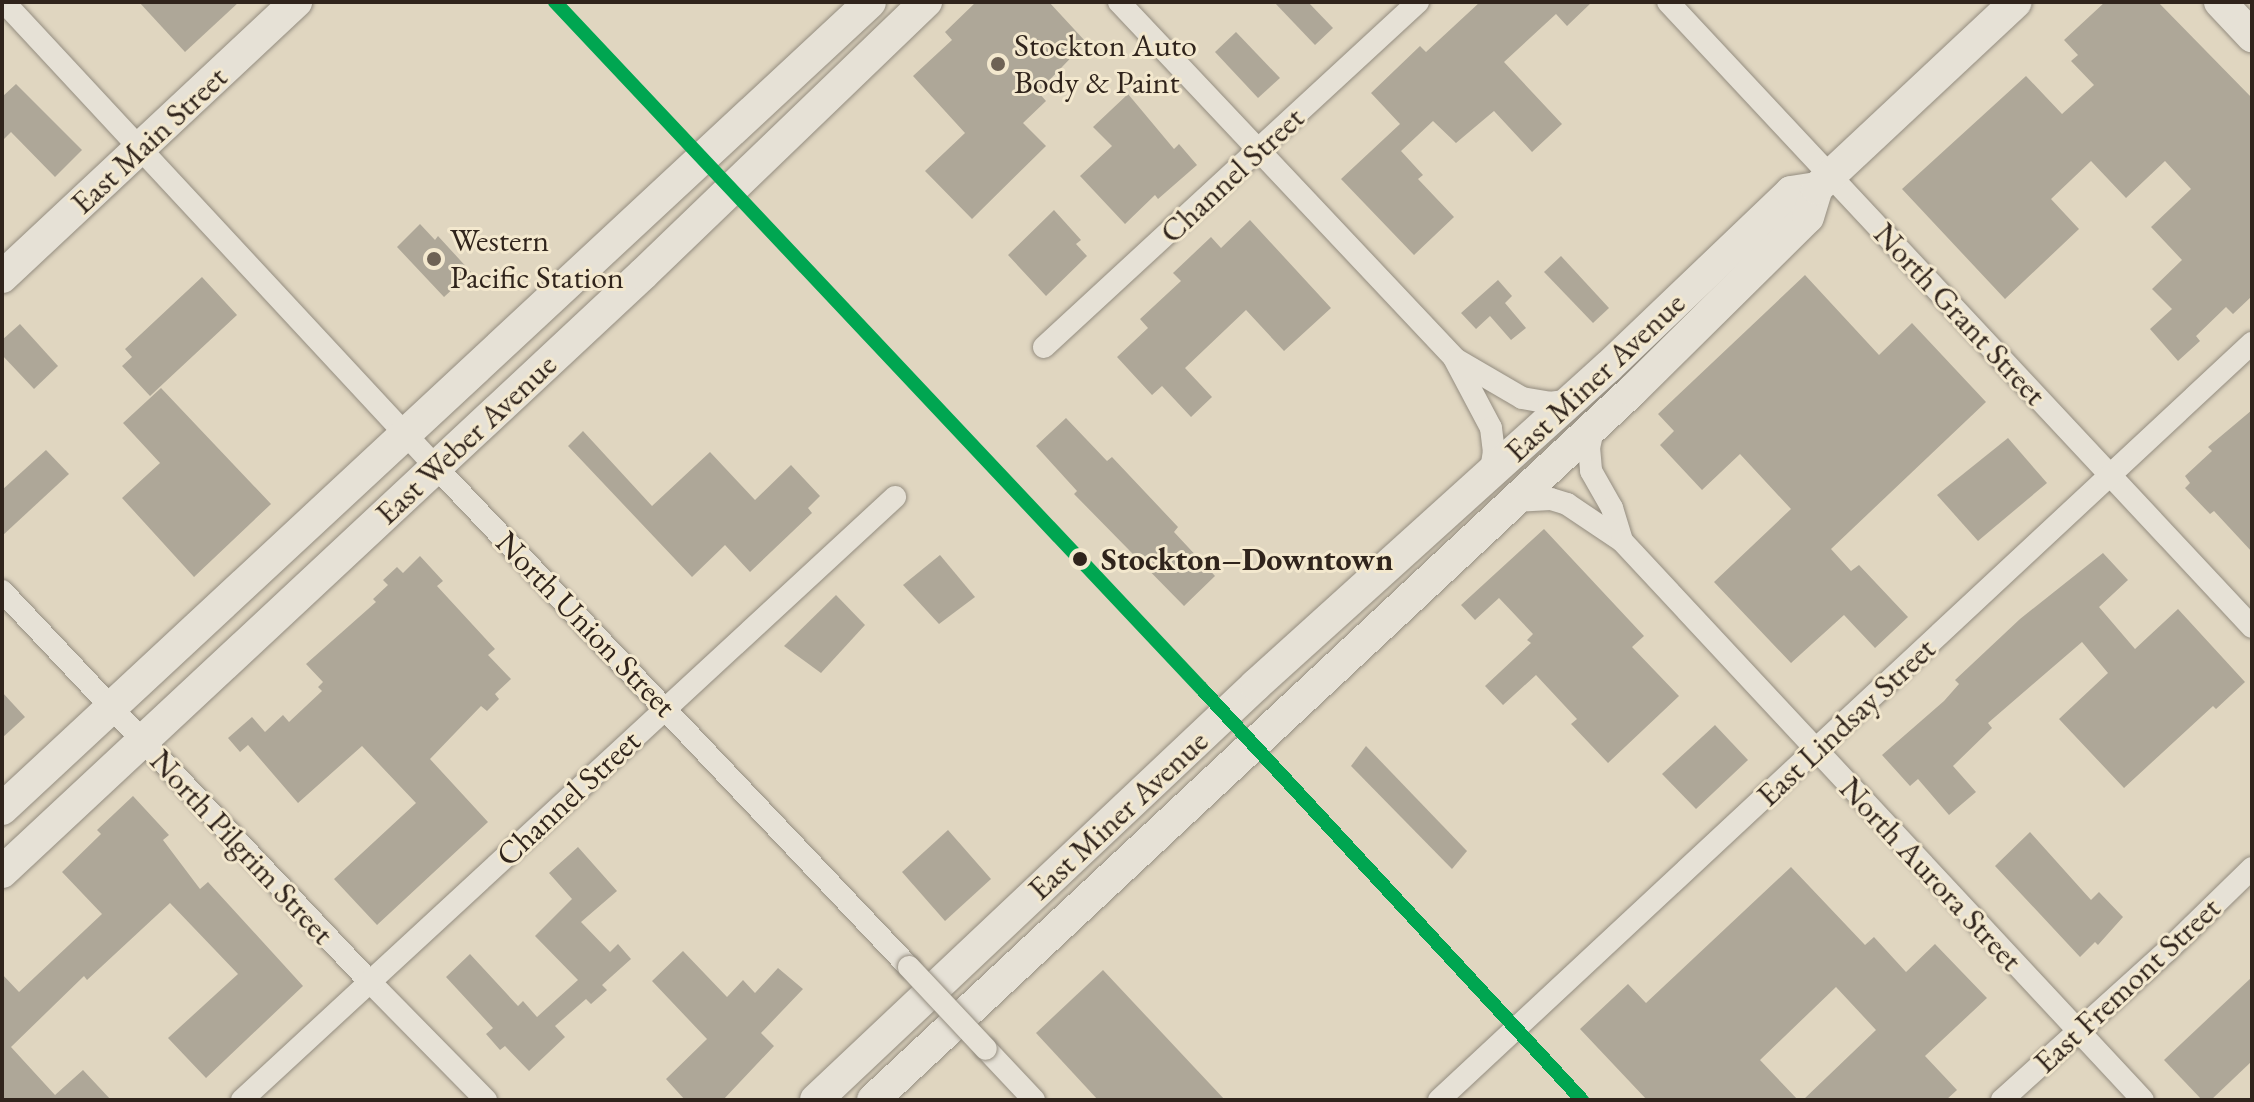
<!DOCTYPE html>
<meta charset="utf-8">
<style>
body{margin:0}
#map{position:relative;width:2254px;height:1102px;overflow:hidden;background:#e0d6c0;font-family:"EB Garamond",serif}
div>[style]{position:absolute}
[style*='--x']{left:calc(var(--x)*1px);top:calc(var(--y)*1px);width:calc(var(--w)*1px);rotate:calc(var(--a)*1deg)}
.building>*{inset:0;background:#aea798}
.roads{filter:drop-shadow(0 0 2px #948d80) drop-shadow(0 0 2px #948d80)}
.street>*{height:22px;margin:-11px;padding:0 11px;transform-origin:11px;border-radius:11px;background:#e6e1d6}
.secondary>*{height:32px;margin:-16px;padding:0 16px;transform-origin:16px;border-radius:16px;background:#e6e1d6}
.bridges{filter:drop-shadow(0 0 2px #948d80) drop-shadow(0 0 2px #948d80)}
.street-bridge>*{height:22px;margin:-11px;padding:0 11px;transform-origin:11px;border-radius:11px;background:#e6e1d6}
.rail-1>*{height:14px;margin:-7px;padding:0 7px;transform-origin:7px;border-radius:7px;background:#00a651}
.dots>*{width:22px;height:22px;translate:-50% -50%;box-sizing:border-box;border:4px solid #f3e8ce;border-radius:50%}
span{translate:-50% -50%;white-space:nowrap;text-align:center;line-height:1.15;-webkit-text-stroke:6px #f3e8ce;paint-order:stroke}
.poi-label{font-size:32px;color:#30241c}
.left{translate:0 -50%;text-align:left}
.street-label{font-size:32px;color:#30241c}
.stop-label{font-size:32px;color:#30241c;font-weight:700}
.frame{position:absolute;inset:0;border:4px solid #30241c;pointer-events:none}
</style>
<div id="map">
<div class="building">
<div style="clip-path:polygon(139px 2px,239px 2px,185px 52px)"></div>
<div style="clip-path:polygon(976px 2px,1049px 2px,1086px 42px,1038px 92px,1046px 101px,1023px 123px,1046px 146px,972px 219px,925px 171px,965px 133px,913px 76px,952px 40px,945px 32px)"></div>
<div style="clip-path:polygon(1274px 2px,1308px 2px,1333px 28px,1315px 45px)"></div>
<div style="clip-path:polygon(1480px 2px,1592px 2px,1567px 26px,1556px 14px,1504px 62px,1562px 124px,1532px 152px,1494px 111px,1456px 143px,1433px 121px,1401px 151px,1423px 175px,1418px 179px,1454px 217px,1414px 255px,1341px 179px,1400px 124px,1371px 93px,1420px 46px,1426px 52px)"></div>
<div style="clip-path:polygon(2105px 2px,2158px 2px,2252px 98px,2252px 296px,2233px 314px,2226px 307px,2196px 336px,2200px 341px,2178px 361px,2150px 329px,2172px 309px,2152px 289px,2182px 260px,2151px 227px,2191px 189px,2165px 161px,2126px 198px,2091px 161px,2051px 199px,2079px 229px,2005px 299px,1902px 189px,2026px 76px,2062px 114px,2094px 85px,2071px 61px,2078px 55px,2064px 40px)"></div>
<div style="clip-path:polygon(1236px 32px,1280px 78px,1258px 98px,1215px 52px)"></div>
<div style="clip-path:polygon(16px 84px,82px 150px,55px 177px,11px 132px,2px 141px,2px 97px)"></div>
<div style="clip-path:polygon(1128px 94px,1174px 149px,1179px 144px,1197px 165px,1158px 199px,1155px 195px,1125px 224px,1080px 176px,1112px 146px,1093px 127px)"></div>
<div style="clip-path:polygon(1054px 210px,1081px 240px,1076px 244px,1087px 256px,1046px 296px,1008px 255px)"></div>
<div style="clip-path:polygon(1250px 220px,1331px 308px,1284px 351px,1246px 310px,1185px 368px,1212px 397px,1191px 417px,1162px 386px,1152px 395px,1117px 357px,1148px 328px,1140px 319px,1181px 281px,1173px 273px,1211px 237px,1221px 248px)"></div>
<div style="clip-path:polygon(420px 224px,435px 240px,438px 236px,471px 272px,444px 297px,397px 247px)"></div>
<div style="clip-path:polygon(1561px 256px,1609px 308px,1593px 323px,1544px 272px)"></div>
<div style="clip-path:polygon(1805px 275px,1879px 355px,1912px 323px,1986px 402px,1831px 549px,1851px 571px,1859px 565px,1908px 617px,1875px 648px,1844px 615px,1791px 663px,1714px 582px,1791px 509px,1740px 454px,1702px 490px,1660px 445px,1674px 431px,1658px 414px)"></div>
<div style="clip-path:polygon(202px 277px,237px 315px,150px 396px,122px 366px,132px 357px,125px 349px)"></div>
<div style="clip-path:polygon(1498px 280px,1512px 296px,1505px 303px,1526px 328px,1511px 340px,1490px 316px,1476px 329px,1461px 313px)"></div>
<div style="clip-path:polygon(20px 324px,58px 366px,34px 389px,2px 355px,2px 340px)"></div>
<div style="clip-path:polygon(161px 388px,271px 504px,194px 577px,122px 498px,160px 463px,123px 423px)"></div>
<div style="clip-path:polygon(2252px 410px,2252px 552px,2214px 511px,2210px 514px,2185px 488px,2190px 483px,2185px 476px,2212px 451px,2208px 447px)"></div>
<div style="clip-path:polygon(1066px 418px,1107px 461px,1112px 457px,1178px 527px,1174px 532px,1215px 576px,1184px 606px,1074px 494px,1077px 491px,1036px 446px)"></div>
<div style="clip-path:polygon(583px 431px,652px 506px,710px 452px,755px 500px,791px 465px,820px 496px,808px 508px,812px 513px,750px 572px,725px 545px,692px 577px,568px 446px)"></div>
<div style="clip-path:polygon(2008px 438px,2047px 483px,1978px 541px,1937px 495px)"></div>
<div style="clip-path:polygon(46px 450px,69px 474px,2px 536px,2px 490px)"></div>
<div style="clip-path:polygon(1544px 529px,1644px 636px,1632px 647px,1679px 696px,1608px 763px,1571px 724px,1577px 719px,1536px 675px,1503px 705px,1485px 686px,1531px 643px,1527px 640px,1533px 634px,1499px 598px,1475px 620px,1461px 605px)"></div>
<div style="clip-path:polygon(2103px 553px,2128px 580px,2099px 607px,2135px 649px,2178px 609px,2245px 682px,2216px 709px,2213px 706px,2124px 788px,2059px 719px,2108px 673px,2082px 642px,1988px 723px,1992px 728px,1953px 766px,1976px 792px,1949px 815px,1918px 779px,1910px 786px,1882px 755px,1944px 701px,1959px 684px,1955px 680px,2020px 619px)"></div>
<div style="clip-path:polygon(940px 555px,975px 597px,939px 624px,903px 585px)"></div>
<div style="clip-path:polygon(420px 556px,443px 581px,437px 586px,495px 649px,488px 655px,511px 679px,495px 694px,499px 699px,487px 711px,481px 706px,430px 759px,488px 822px,377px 925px,334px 879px,416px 803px,362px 746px,298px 803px,248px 745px,240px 752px,228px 738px,252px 717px,265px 732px,283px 715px,289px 722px,322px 691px,318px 687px,323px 682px,306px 664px,376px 602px,373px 599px,388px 585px,383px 580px,397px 567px,403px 573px)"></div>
<div style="clip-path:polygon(836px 595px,865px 625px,821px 673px,784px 646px)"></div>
<div style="clip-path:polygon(2px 692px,25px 717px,2px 738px)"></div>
<div style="clip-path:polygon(1715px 725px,1748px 760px,1696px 809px,1662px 774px)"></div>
<div style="clip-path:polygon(1366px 746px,1467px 851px,1452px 869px,1351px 766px)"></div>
<div style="clip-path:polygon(133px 796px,169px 835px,163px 840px,200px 889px,208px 882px,303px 986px,206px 1078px,168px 1038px,238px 974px,170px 903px,87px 980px,84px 976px,11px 1047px,55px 1095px,83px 1070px,111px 1100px,2px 1100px,2px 974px,19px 992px,102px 914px,62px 872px,101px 834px,97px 830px)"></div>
<div style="clip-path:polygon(948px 830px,991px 879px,945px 921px,902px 872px)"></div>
<div style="clip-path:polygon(2030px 832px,2091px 900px,2099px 892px,2123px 917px,2098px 945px,2095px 942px,2080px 957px,1995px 866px)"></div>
<div style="clip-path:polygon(578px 847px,617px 891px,581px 922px,610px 952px,618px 944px,631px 959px,602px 985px,607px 990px,591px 1004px,586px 999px,555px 1026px,565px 1037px,529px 1071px,505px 1046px,500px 1050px,486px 1034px,493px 1028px,446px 977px,470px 954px,518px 1006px,523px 1001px,537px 1017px,578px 980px,535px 936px,572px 899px,549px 873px)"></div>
<div style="clip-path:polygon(1791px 867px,1865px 945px,1874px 937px,1906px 972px,1935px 944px,1987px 998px,1925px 1056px,1957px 1090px,1946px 1100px,1803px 1100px,1876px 1030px,1836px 987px,1760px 1060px,1798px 1100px,1647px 1100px,1580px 1029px,1628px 984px,1646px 1003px)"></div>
<div style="clip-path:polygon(683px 951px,727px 997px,743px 980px,755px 993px,778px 968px,803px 989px,761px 1033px,774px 1046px,723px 1100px,685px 1100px,666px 1079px,707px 1039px,652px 981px)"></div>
<div style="clip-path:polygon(1103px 970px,1225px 1100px,1098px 1100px,1036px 1033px)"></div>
<div style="clip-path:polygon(2252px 977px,2252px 1061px,2211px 1100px,2202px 1100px,2164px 1060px)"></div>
</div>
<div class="roads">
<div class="street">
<div style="--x:4;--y:2;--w:635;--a:47.11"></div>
<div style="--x:436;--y:467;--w:688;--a:46.59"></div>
<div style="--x:1119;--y:2;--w:489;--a:46.7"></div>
<div style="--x:1454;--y:358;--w:79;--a:62.1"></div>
<div style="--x:1491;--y:428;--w:23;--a:83"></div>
<div style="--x:1494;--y:451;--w:24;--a:99"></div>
<div style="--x:1668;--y:2;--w:855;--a:46.94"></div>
<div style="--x:1044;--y:347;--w:509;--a:-42.69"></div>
<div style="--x:1457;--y:360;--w:75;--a:30.3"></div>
<div style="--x:1522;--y:398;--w:27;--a:10"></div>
<div style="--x:1549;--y:403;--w:23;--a:-7"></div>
<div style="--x:1594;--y:426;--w:22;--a:103"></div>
<div style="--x:1589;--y:447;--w:24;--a:85"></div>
<div style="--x:1591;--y:471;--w:43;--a:60.4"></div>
<div style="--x:1612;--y:508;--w:34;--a:73"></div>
<div style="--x:1514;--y:501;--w:37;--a:-3"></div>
<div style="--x:1551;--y:499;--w:17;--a:17"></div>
<div style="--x:1567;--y:504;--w:66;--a:33.9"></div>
<div style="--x:1622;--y:541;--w:764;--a:47.02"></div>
<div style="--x:2;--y:591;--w:536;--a:46.74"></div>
<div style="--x:369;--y:981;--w:167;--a:45.5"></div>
<div style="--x:986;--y:1049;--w:70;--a:46.7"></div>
<div style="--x:242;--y:1100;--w:889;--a:-42.72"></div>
<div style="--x:1439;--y:1100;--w:1111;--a:-42.96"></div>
<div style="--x:2002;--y:1100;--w:222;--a:-42.1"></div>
<div style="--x:2167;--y:951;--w:119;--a:-44.3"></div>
</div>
<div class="secondary">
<div style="--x:2220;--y:2;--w:47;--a:46.7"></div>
<div style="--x:2;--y:277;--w:403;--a:-43.1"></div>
<div style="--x:2;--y:809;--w:1185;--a:-42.91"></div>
<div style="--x:2;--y:872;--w:877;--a:-43.01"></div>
<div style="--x:643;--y:274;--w:393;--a:-43.9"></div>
<div style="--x:816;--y:1100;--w:605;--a:-43.33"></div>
<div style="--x:1256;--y:685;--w:474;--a:-42.1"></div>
<div style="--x:1608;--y:367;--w:253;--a:-43.7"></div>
<div style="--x:1791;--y:192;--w:26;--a:-9"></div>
<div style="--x:873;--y:1100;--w:1039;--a:-43.05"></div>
<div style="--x:1632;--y:391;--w:247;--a:-44.7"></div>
<div style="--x:1808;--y:217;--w:30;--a:-73"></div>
<div style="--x:1817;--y:188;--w:272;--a:-43.1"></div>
</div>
</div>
<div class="bridges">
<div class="street-bridge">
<div style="--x:909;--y:967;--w:112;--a:46.8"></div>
</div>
</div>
<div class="rail-1">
<div style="--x:555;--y:2;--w:944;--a:46.72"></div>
<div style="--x:1202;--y:689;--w:560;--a:47.24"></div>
</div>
<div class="dots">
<div style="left:998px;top:64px;background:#6e6255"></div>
<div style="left:434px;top:259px;background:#6e6255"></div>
<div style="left:1080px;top:559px;background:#30241c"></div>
</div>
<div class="poi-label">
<span class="left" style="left:1014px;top:64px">Stockton Auto<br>Body &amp; Paint</span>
<span class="left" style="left:450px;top:259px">Western<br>Pacific Station</span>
</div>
<div class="street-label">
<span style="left:149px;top:140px;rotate:-43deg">East Main Street</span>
<span style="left:1232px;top:175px;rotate:-43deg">Channel Street</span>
<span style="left:1960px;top:314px;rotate:47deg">North Grant Street</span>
<span style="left:1595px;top:377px;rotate:-43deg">East Miner Avenue</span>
<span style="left:466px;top:439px;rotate:-43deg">East Weber Avenue</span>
<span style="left:586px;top:624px;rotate:46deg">North Union Street</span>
<span style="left:1846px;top:722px;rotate:-43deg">East Lindsay Street</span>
<span style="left:568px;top:798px;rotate:-43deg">Channel Street</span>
<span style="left:1118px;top:815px;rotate:-43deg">East Miner Avenue</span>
<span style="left:242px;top:847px;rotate:47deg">North Pilgrim Street</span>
<span style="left:1931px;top:874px;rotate:47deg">North Aurora Street</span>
<span style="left:2127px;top:985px;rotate:-43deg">East Fremont Street</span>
</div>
<div class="stop-label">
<span class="left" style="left:1101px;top:559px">Stockton–Downtown</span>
</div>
<div class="frame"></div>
</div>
